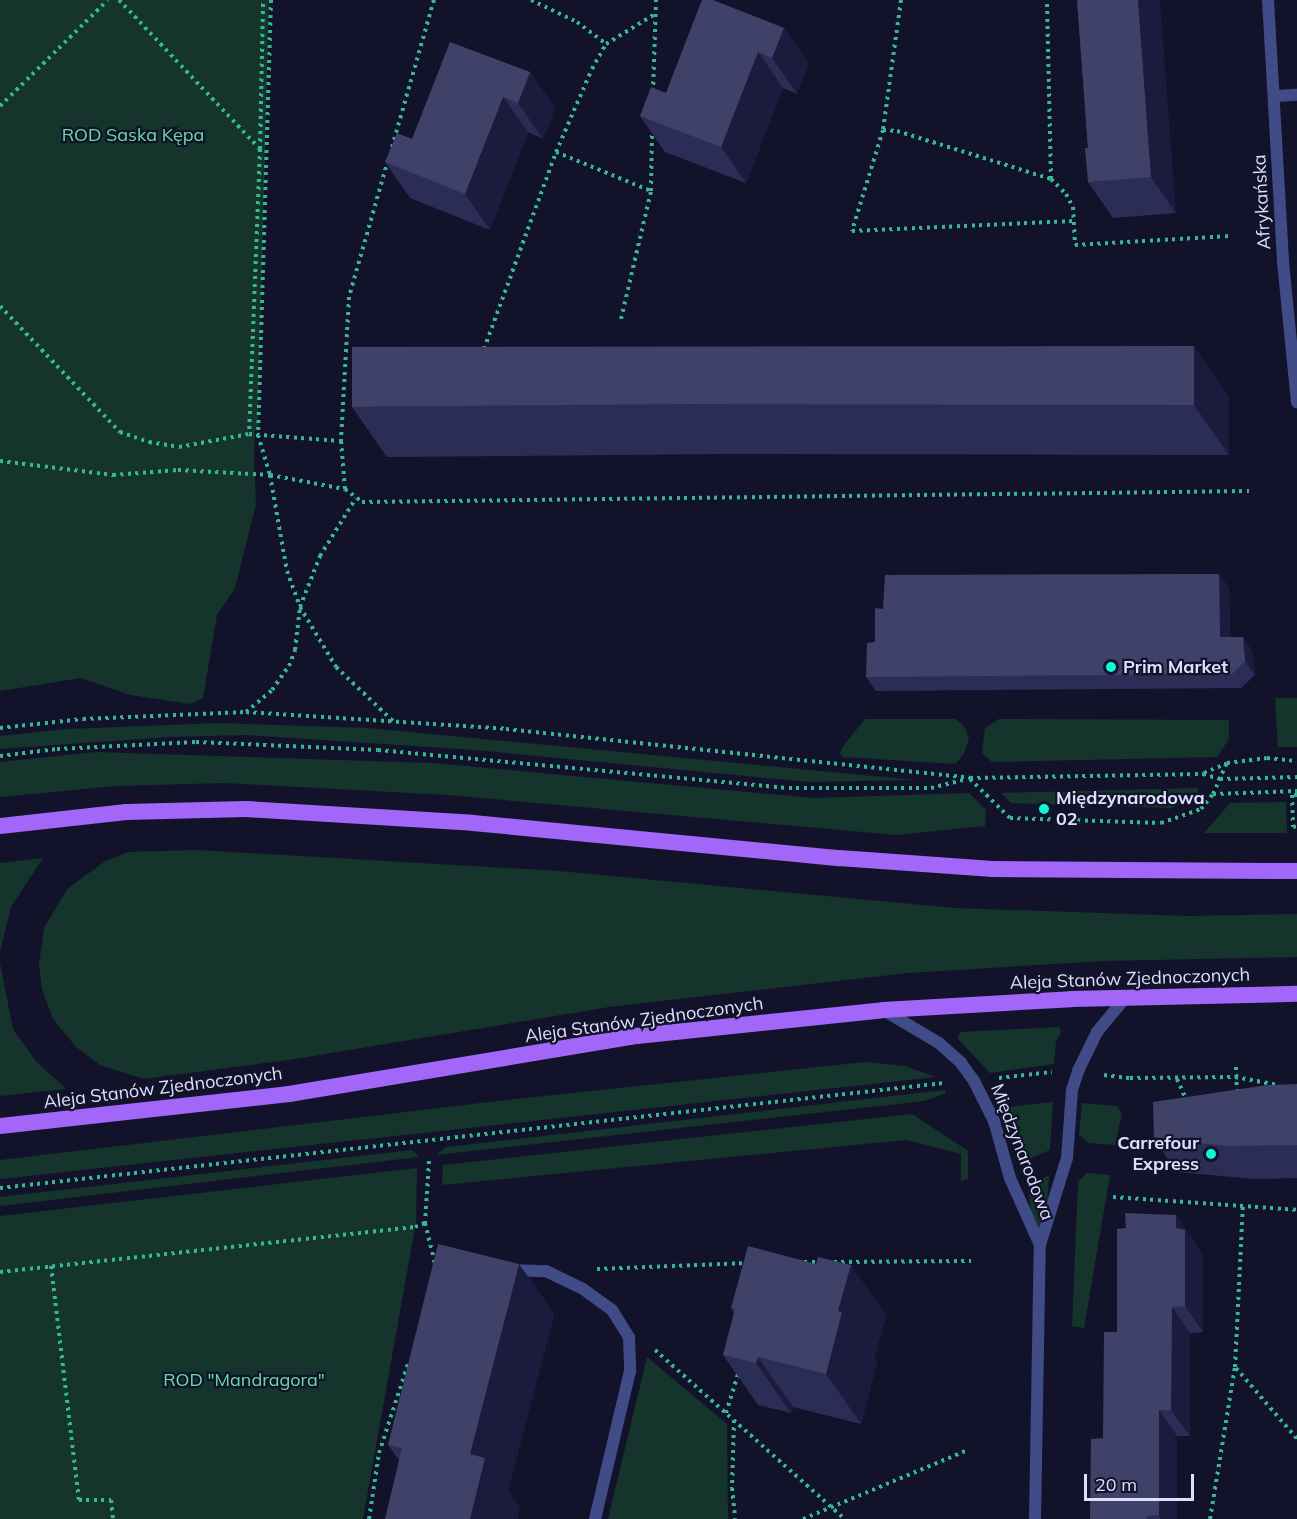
<!DOCTYPE html>
<meta charset="utf-8">
<style>
body{margin:0}
#map{position:relative;width:1297px;height:1519px;overflow:hidden;background:#12132a;font-family:Mulish,sans-serif}
div>[style]{position:absolute}
[style*='--x']{left:calc(var(--x)*1px);top:calc(var(--y)*1px);width:calc(var(--w)*1px);rotate:calc(var(--a)*1deg)}
.green>*{inset:0;background:#15342c}
.path>*{height:4px;margin-top:-2px;transform-origin:0;background:repeating-linear-gradient(90deg,#36b893 0 3px,transparent 0 7.5px)}
.service>*{height:12px;margin:-6px;padding:0 6px;transform-origin:6px;border-radius:6px;background:#3f4c87}
.minor>*{height:12px;margin:-6px;padding:0 6px;transform-origin:6px;border-radius:6px;background:#3f4c87}
.tertiary>*{height:12px;margin:-6px;padding:0 6px;transform-origin:6px;border-radius:6px;background:#3f4c87}
.primary>*{height:16px;margin:-8px;padding:0 8px;transform-origin:8px;border-radius:8px;background:#a267f9}
.wall>*{inset:0;background:#2c2d57}
.shaded-wall>*{inset:0;background:#1a1b3d}
.building>*{inset:0;background:#3f4169}
.dots>*{width:16px;height:16px;translate:-50% -50%;box-sizing:border-box;border:3px solid #12132a;border-radius:50%}
span{translate:-50% -50%;white-space:nowrap;text-align:center;line-height:1.15;-webkit-text-stroke:4.5px #12132a;paint-order:stroke}
.park-label{font-size:18px;color:#69dca6}
.street-label{font-size:18px;color:#dce0fe}
.poi-label{font-size:18px;color:#dce0fe;font-weight:700}
.left{translate:0 -50%;text-align:left}
.right{translate:-100% -50%;text-align:right}
.scale{position:absolute;left:1084px;top:1474px;width:110px;height:27px;box-sizing:border-box;border:3px solid #dce0fe;border-top:0;padding-left:8px;font-size:18px;line-height:21px;white-space:nowrap;color:#dce0fe;-webkit-text-stroke:4px #12132a;paint-order:stroke}
</style>
<div id="map">
<div class="green">
<div style="clip-path:polygon(0 0,269px 0,258px 429px,255px 430px,254px 462px,256px 504px,235px 588px,217px 615px,203px 698px,190px 704px,130px 695px,81px 678px,0 691px)"></div>
<div style="clip-path:polygon(1275px 698px,1297px 698px,1297px 747px,1278px 747px)"></div>
<div style="clip-path:polygon(865px 719px,955px 719px,964px 726px,969px 738px,964px 754px,955px 764px,843px 757px,840px 753px,844px 745px)"></div>
<div style="clip-path:polygon(999px 719px,1229px 720px,1229px 739px,1217px 757px,992px 762px,982px 753px,985px 728px)"></div>
<div style="clip-path:polygon(218px 723px,367px 728px,916px 780px,809px 782px,475px 750px,246px 735px,169px 737px,0 749px,0 736px,67px 729px)"></div>
<div style="clip-path:polygon(95px 752px,433px 763px,814px 798px,969px 793px,986px 810px,985px 826px,896px 835px,447px 795px,224px 783px,116px 786px,0 797px,0 762px)"></div>
<div style="clip-path:polygon(1198px 788px,1198px 793px,1172px 808px,1011px 803px,1001px 793px)"></div>
<div style="clip-path:polygon(1286px 802px,1287px 833px,1204px 833px,1230px 803px)"></div>
<div style="clip-path:polygon(197px 850px,559px 871px,955px 908px,1187px 916px,1297px 914px,1297px 957px,1103px 961px,908px 973px,609px 1007px,295px 1059px,144px 1079px,100px 1065px,76px 1047px,53px 1019px,42px 989px,39px 964px,44px 928px,67px 889px,104px 862px,128px 852px)"></div>
<div style="clip-path:polygon(43px 858px,11px 907px,0 952px,0 863px)"></div>
<div style="clip-path:polygon(0 963px,13px 1029px,36px 1061px,66px 1089px,0 1096px)"></div>
<div style="clip-path:polygon(1059px 1027px,1061px 1032px,1056px 1042px,1054px 1064px,990px 1073px,957px 1038px,961px 1032px)"></div>
<div style="clip-path:polygon(865px 1062px,905px 1066px,936px 1077px,0 1179px,0 1160px,506px 1100px)"></div>
<div style="clip-path:polygon(945px 1090px,946px 1093px,925px 1101px,436px 1155px,446px 1147px)"></div>
<div style="clip-path:polygon(1053px 1102px,1050px 1150px,1024px 1161px,1016px 1131px,1006px 1107px)"></div>
<div style="clip-path:polygon(1082px 1103px,1117px 1106px,1122px 1114px,1115px 1145px,1089px 1143px,1079px 1135px)"></div>
<div style="clip-path:polygon(912px 1114px,968px 1151px,968px 1179px,961px 1181px,961px 1154px,906px 1140px,442px 1185px,443px 1165px)"></div>
<div style="clip-path:polygon(412px 1150px,419px 1157px,0 1206px,0 1197px)"></div>
<div style="clip-path:polygon(417px 1168px,416px 1222px,363px 1519px,0 1519px,0 1216px)"></div>
<div style="clip-path:polygon(1087px 1173px,1110px 1175px,1084px 1328px,1072px 1326px,1078px 1182px)"></div>
<div style="clip-path:polygon(1049px 1175px,1046px 1222px,1039px 1226px,1032px 1220px,1028px 1186px)"></div>
<div style="clip-path:polygon(647px 1357px,727px 1424px,728px 1519px,608px 1519px)"></div>
</div>
<div class="path">
<div style="--x:119;--y:0;--w:205;--a:46.6"></div>
<div style="--x:260;--y:149;--w:285;--a:92.2"></div>
<div style="--x:249;--y:434;--w:92;--a:4.4"></div>
<div style="--x:271;--y:0;--w:435;--a:91.7"></div>
<div style="--x:258;--y:435;--w:42;--a:73.3"></div>
<div style="--x:270;--y:475;--w:97;--a:80"></div>
<div style="--x:287;--y:571;--w:38;--a:70"></div>
<div style="--x:300;--y:607;--w:70;--a:59"></div>
<div style="--x:336;--y:667;--w:79;--a:43.5"></div>
<div style="--x:531;--y:0;--w:51;--a:25.6"></div>
<div style="--x:577;--y:22;--w:36;--a:37"></div>
<div style="--x:901;--y:0;--w:131;--a:97.9"></div>
<div style="--x:883;--y:130;--w:14;--a:4"></div>
<div style="--x:897;--y:131;--w:161;--a:17.3"></div>
<div style="--x:1051;--y:179;--w:179;--a:-91.3"></div>
<div style="--x:653;--y:92;--w:92;--a:-88.1"></div>
<div style="--x:0;--y:106;--w:151;--a:-44.5"></div>
<div style="--x:883;--y:130;--w:106;--a:107.1"></div>
<div style="--x:852;--y:231;--w:222;--a:-2.6"></div>
<div style="--x:392;--y:147;--w:153;--a:-74.1"></div>
<div style="--x:260;--y:149;--w:149;--a:-88.8"></div>
<div style="--x:556;--y:152;--w:103;--a:22.3"></div>
<div style="--x:388;--y:160;--w:142;--a:105.9"></div>
<div style="--x:349;--y:297;--w:144;--a:93.2"></div>
<div style="--x:341;--y:441;--w:48;--a:85.2"></div>
<div style="--x:345;--y:489;--w:21;--a:37"></div>
<div style="--x:362;--y:502;--w:887;--a:-0.71"></div>
<div style="--x:1051;--y:179;--w:21;--a:45"></div>
<div style="--x:1066;--y:194;--w:15;--a:62"></div>
<div style="--x:1073;--y:207;--w:38;--a:87"></div>
<div style="--x:1075;--y:245;--w:155;--a:-3.3"></div>
<div style="--x:0;--y:306;--w:174;--a:46.4"></div>
<div style="--x:120;--y:432;--w:31;--a:19"></div>
<div style="--x:149;--y:442;--w:30;--a:9"></div>
<div style="--x:179;--y:447;--w:71;--a:-10.5"></div>
<div style="--x:621;--y:319;--w:131;--a:-76.8"></div>
<div style="--x:651;--y:191;--w:61;--a:-89.1"></div>
<div style="--x:484;--y:349;--w:210;--a:-69.9"></div>
<div style="--x:556;--y:152;--w:90;--a:-66.6"></div>
<div style="--x:592;--y:69;--w:29;--a:-61"></div>
<div style="--x:606;--y:44;--w:57;--a:-31.5"></div>
<div style="--x:0;--y:461;--w:114;--a:7.1"></div>
<div style="--x:113;--y:475;--w:65;--a:-4.4"></div>
<div style="--x:178;--y:470;--w:92;--a:3.1"></div>
<div style="--x:270;--y:475;--w:76;--a:10.6"></div>
<div style="--x:246;--y:712;--w:34;--a:-40"></div>
<div style="--x:272;--y:690;--w:29;--a:-55"></div>
<div style="--x:289;--y:666;--w:17;--a:-69"></div>
<div style="--x:295;--y:650;--w:43;--a:-83.4"></div>
<div style="--x:300;--y:607;--w:55;--a:-68.6"></div>
<div style="--x:320;--y:556;--w:68;--a:-58.2"></div>
<div style="--x:0;--y:728;--w:83;--a:-6.2"></div>
<div style="--x:83;--y:719;--w:163;--a:-2.5"></div>
<div style="--x:246;--y:712;--w:261;--a:3.7"></div>
<div style="--x:506;--y:729;--w:467;--a:6"></div>
<div style="--x:970;--y:778;--w:233;--a:-1"></div>
<div style="--x:1203;--y:774;--w:18;--a:16"></div>
<div style="--x:1220;--y:779;--w:77;--a:-1.5"></div>
<div style="--x:0;--y:756;--w:57;--a:-7"></div>
<div style="--x:57;--y:749;--w:139;--a:-2.9"></div>
<div style="--x:196;--y:742;--w:182;--a:2.5"></div>
<div style="--x:378;--y:750;--w:413;--a:5.3"></div>
<div style="--x:789;--y:788;--w:142;--a:0"></div>
<div style="--x:931;--y:788;--w:36;--a:-14"></div>
<div style="--x:1204;--y:773;--w:25;--a:-23"></div>
<div style="--x:1227;--y:763;--w:40;--a:-7.1"></div>
<div style="--x:1267;--y:758;--w:30;--a:6"></div>
<div style="--x:970;--y:779;--w:56;--a:44.3"></div>
<div style="--x:1010;--y:818;--w:151;--a:1.9"></div>
<div style="--x:1161;--y:823;--w:42;--a:-19.3"></div>
<div style="--x:1201;--y:809;--w:19;--a:-51"></div>
<div style="--x:1213;--y:794;--w:34;--a:-66"></div>
<div style="--x:1213;--y:794;--w:84;--a:-2"></div>
<div style="--x:1297;--y:795;--w:5;--a:180"></div>
<div style="--x:1292;--y:795;--w:32;--a:88"></div>
<div style="--x:1293;--y:827;--w:4;--a:-14"></div>
<div style="--x:1236;--y:1067;--w:27;--a:88"></div>
<div style="--x:1104;--y:1075;--w:26;--a:7"></div>
<div style="--x:1130;--y:1078;--w:105;--a:-0.5"></div>
<div style="--x:1235;--y:1077;--w:44;--a:10.5"></div>
<div style="--x:999;--y:1078;--w:53;--a:-6.5"></div>
<div style="--x:1177;--y:1079;--w:22;--a:66"></div>
<div style="--x:429;--y:1161;--w:62;--a:93.7"></div>
<div style="--x:425;--y:1223;--w:42;--a:76.3"></div>
<div style="--x:0;--y:1188;--w:950;--a:-6.35"></div>
<div style="--x:1113;--y:1197;--w:184;--a:4"></div>
<div style="--x:804;--y:1262;--w:16;--a:0"></div>
<div style="--x:834;--y:1262;--w:137;--a:-0.4"></div>
<div style="--x:51;--y:1266;--w:236;--a:83.2"></div>
<div style="--x:79;--y:1500;--w:32;--a:0"></div>
<div style="--x:111;--y:1500;--w:19;--a:84"></div>
<div style="--x:597;--y:1269;--w:151;--a:-2.3"></div>
<div style="--x:0;--y:1272;--w:417;--a:-6.2"></div>
<div style="--x:415;--y:1227;--w:11;--a:-22"></div>
<div style="--x:655;--y:1350;--w:254;--a:41.7"></div>
<div style="--x:1236;--y:1368;--w:94;--a:49.3"></div>
<div style="--x:726;--y:1413;--w:41;--a:-72.9"></div>
<div style="--x:734;--y:1420;--w:68;--a:91.7"></div>
<div style="--x:732;--y:1488;--w:31;--a:84"></div>
<div style="--x:369;--y:1519;--w:67;--a:-81.4"></div>
<div style="--x:379;--y:1453;--w:94;--a:-72"></div>
<div style="--x:803;--y:1519;--w:179;--a:-22.7"></div>
<div style="--x:1210;--y:1519;--w:154;--a:-80.7"></div>
<div style="--x:1235;--y:1367;--w:162;--a:-87.2"></div>
</div>
<div class="service">
<div style="--x:509;--y:1270;--w:37;--a:2"></div>
<div style="--x:546;--y:1271;--w:41;--a:25.9"></div>
<div style="--x:583;--y:1289;--w:36;--a:36"></div>
<div style="--x:612;--y:1310;--w:32;--a:58"></div>
<div style="--x:629;--y:1337;--w:34;--a:88"></div>
<div style="--x:630;--y:1371;--w:152;--a:103.3"></div>
</div>
<div class="minor">
<div style="--x:1268;--y:0;--w:262;--a:86.7"></div>
<div style="--x:1283;--y:262;--w:141;--a:84.3"></div>
<div style="--x:1275;--y:96;--w:22;--a:-3"></div>
</div>
<div class="tertiary">
<div style="--x:883;--y:1010;--w:65;--a:30.5"></div>
<div style="--x:939;--y:1043;--w:30;--a:42"></div>
<div style="--x:961;--y:1063;--w:22;--a:54"></div>
<div style="--x:974;--y:1081;--w:45;--a:63.4"></div>
<div style="--x:994;--y:1121;--w:59;--a:74.3"></div>
<div style="--x:1010;--y:1178;--w:73;--a:65.9"></div>
<div style="--x:1035;--y:1519;--w:274;--a:-89"></div>
<div style="--x:1040;--y:1245;--w:91;--a:-72.8"></div>
<div style="--x:1067;--y:1158;--w:68;--a:-85.8"></div>
<div style="--x:1072;--y:1090;--w:20;--a:-72"></div>
<div style="--x:1078;--y:1071;--w:43;--a:-64"></div>
<div style="--x:1097;--y:1032;--w:45;--a:-50.4"></div>
</div>
<div class="primary">
<div style="--x:0;--y:826;--w:127;--a:-6.3"></div>
<div style="--x:126;--y:812;--w:120;--a:-1.4"></div>
<div style="--x:246;--y:809;--w:227;--a:3.5"></div>
<div style="--x:473;--y:823;--w:368;--a:5.5"></div>
<div style="--x:839;--y:858;--w:154;--a:4.1"></div>
<div style="--x:993;--y:869;--w:304;--a:0.4"></div>
<div style="--x:0;--y:1126;--w:291;--a:-6.3"></div>
<div style="--x:289;--y:1094;--w:353;--a:-9.5"></div>
<div style="--x:637;--y:1036;--w:247;--a:-6"></div>
<div style="--x:883;--y:1010;--w:188;--a:-3.3"></div>
<div style="--x:1071;--y:999;--w:226;--a:-1.3"></div>
</div>
<div class="wall">
<div style="clip-path:polygon(702px 0,809px 63px,797px 94px,783px 88px,746px 183px,665px 152px,640px 116px,666px 93px)"></div>
<div style="clip-path:polygon(1077px 0,1176px 213px,1113px 218px,1088px 182px,1088px 148px)"></div>
<div style="clip-path:polygon(530px 72px,555px 108px,543px 139px,528px 132px,490px 230px,410px 198px,385px 162px,412px 139px)"></div>
<div style="clip-path:polygon(1229px 396px,1229px 455px,723px 454px,387px 457px,352px 407px)"></div>
<div style="clip-path:polygon(1219px 574px,1229px 588px,1230px 637px,1243px 637px,1252px 651px,1255px 675px,1241px 688px,876px 691px,866px 677px,883px 609px)"></div>
<div style="clip-path:polygon(1297px 1084px,1297px 1178px,1254px 1179px,1177px 1172px,1154px 1139px)"></div>
<div style="clip-path:polygon(1195px 1241px,1195px 1244px,1203px 1256px,1203px 1332px,1190px 1333px,1190px 1436px,1177px 1436px,1177px 1519px,1090px 1519px,1103px 1438px,1117px 1332px)"></div>
<div style="clip-path:polygon(519px 1264px,554px 1314px,508px 1491px,520px 1508px,399px 1460px,388px 1445px)"></div>
<div style="clip-path:polygon(731px 1308px,886px 1315px,874px 1358px,877px 1362px,861px 1424px,793px 1407px,791px 1413px,758px 1405px,723px 1355px,734px 1313px)"></div>
</div>
<div class="shaded-wall">
<div style="clip-path:polygon(1138px 0,1160px 0,1176px 213px,1151px 177px)"></div>
<div style="clip-path:polygon(784px 28px,809px 63px,797px 94px,772px 58px)"></div>
<div style="clip-path:polygon(758px 52px,783px 88px,746px 183px,721px 147px)"></div>
<div style="clip-path:polygon(530px 72px,555px 108px,543px 139px,518px 103px)"></div>
<div style="clip-path:polygon(503px 97px,528px 132px,490px 230px,465px 194px)"></div>
<div style="clip-path:polygon(1194px 346px,1229px 396px,1229px 455px,1194px 405px)"></div>
<div style="clip-path:polygon(1219px 574px,1229px 588px,1230px 651px,1220px 637px)"></div>
<div style="clip-path:polygon(1243px 637px,1252px 651px,1255px 675px,1245px 661px)"></div>
<div style="clip-path:polygon(1176px 1215px,1195px 1241px,1195px 1244px,1203px 1256px,1203px 1332px,1185px 1306px,1176px 1228px)"></div>
<div style="clip-path:polygon(519px 1264px,554px 1314px,508px 1491px,520px 1508px,518px 1519px,470px 1519px,470px 1454px)"></div>
<div style="clip-path:polygon(851px 1265px,886px 1315px,874px 1358px,877px 1362px,861px 1424px,826px 1374px,838px 1311px)"></div>
<div style="clip-path:polygon(1172px 1307px,1190px 1333px,1190px 1436px,1171px 1410px)"></div>
<div style="clip-path:polygon(758px 1357px,793px 1407px,791px 1413px,756px 1363px)"></div>
<div style="clip-path:polygon(1159px 1410px,1177px 1436px,1177px 1519px,1161px 1519px,1159px 1515px)"></div>
</div>
<div class="building">
<div style="clip-path:polygon(702px 0,713px 0,784px 28px,772px 58px,758px 52px,721px 147px,640px 116px,651px 87px,666px 93px)"></div>
<div style="clip-path:polygon(1077px 0,1138px 0,1151px 177px,1088px 182px,1085px 148px,1088px 148px)"></div>
<div style="clip-path:polygon(450px 42px,530px 72px,518px 103px,503px 97px,465px 194px,385px 162px,397px 133px,412px 139px)"></div>
<div style="clip-path:polygon(1194px 346px,1194px 405px,688px 404px,352px 407px,352px 347px)"></div>
<div style="clip-path:polygon(1219px 574px,1220px 637px,1243px 637px,1245px 661px,1232px 674px,866px 677px,867px 643px,875px 642px,875px 608px,883px 609px,885px 575px)"></div>
<div style="clip-path:polygon(1297px 1084px,1297px 1145px,1230px 1146px,1154px 1139px,1153px 1102px,1268px 1085px)"></div>
<div style="clip-path:polygon(1125px 1213px,1176px 1215px,1176px 1228px,1185px 1230px,1185px 1306px,1172px 1307px,1171px 1410px,1159px 1410px,1159px 1515px,1147px 1516px,1147px 1519px,1090px 1519px,1091px 1439px,1103px 1438px,1104px 1332px,1117px 1332px,1117px 1229px,1126px 1228px)"></div>
<div style="clip-path:polygon(438px 1244px,519px 1264px,470px 1454px,485px 1458px,470px 1519px,385px 1519px,402px 1448px,388px 1445px)"></div>
<div style="clip-path:polygon(748px 1246px,816px 1264px,818px 1257px,851px 1265px,838px 1311px,842px 1312px,826px 1374px,758px 1357px,756px 1363px,723px 1355px,735px 1309px,731px 1308px)"></div>
</div>
<div class="dots">
<div style="left:1111px;top:667px;background:#10f6d9"></div>
<div style="left:1044px;top:809px;background:#10f6d9"></div>
<div style="left:1211px;top:1154px;background:#10f6d9"></div>
</div>
<div class="park-label">
<span style="left:133px;top:135px">ROD Saska Kępa</span>
<span style="left:244px;top:1380px">ROD "Mandragora"</span>
</div>
<div class="street-label">
<span style="left:1262px;top:202px;rotate:-93deg">Afrykańska</span>
<span style="left:1130px;top:979px;rotate:-2deg">Aleja Stanów Zjednoczonych</span>
<span style="left:644px;top:1020px;rotate:-8deg">Aleja Stanów Zjednoczonych</span>
<span style="left:163px;top:1088px;rotate:-7deg">Aleja Stanów Zjednoczonych</span>
<span style="left:1022px;top:1152px;rotate:69deg">Międzynarodowa</span>
</div>
<div class="poi-label">
<span class="left" style="left:1123px;top:667px">Prim Market</span>
<span class="left" style="left:1056px;top:809px">Międzynarodowa<br>02</span>
<span class="right" style="left:1199px;top:1154px">Carrefour<br>Express</span>
</div>
<div class="scale">20 m</div>
</div>
